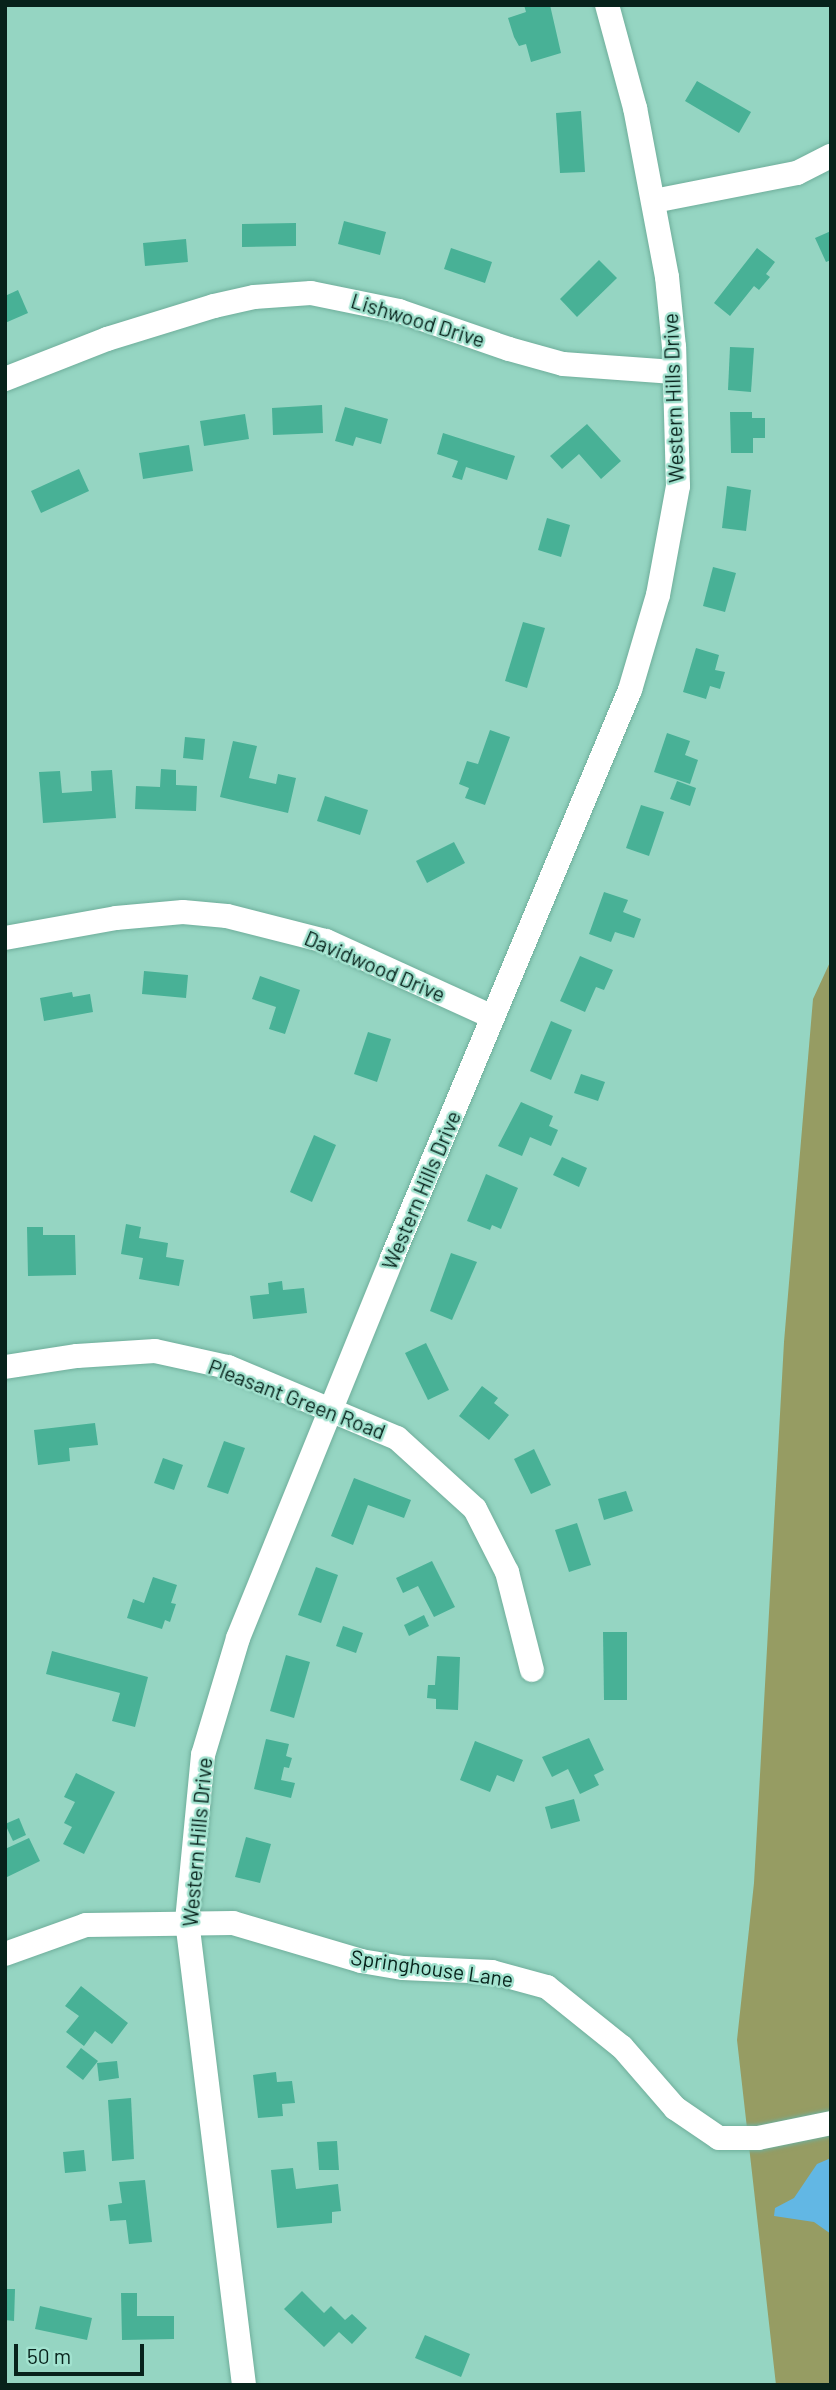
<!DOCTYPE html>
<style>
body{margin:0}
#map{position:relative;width:836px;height:2390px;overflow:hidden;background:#95d5c2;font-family:Barlow,sans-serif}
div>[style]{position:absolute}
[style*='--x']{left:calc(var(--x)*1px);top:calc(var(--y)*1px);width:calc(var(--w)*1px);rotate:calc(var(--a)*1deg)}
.green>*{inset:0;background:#969c63}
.water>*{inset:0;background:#62b7e4}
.building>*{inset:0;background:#48b196}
.roads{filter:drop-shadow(0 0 2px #6fae9b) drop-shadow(0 0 2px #6fae9b)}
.minor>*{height:24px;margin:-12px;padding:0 12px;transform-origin:12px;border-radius:12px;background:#fff}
span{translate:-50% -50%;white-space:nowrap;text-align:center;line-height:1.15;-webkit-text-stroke:5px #a2e2cf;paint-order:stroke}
.street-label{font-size:21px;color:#07221b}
.frame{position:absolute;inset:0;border:7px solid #07221b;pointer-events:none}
.scale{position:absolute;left:14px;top:2344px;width:130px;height:32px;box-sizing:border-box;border:4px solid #07221b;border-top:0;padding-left:9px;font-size:21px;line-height:24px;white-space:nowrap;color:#07221b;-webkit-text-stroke:5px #a2e2cf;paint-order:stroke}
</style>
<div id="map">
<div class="green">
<div style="clip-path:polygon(831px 960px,831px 2385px,776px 2385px,737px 2040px,754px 1883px,784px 1342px,813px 999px)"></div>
</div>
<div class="water">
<div style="clip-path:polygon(831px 2158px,831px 2234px,814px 2222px,774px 2216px,775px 2208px,794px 2198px,817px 2164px)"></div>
</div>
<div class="building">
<div style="clip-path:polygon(524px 5px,550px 5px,561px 53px,531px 62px,526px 44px,519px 46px,514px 37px,508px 18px,526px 12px)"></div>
<div style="clip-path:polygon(697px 81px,751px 112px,739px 133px,685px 101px)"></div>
<div style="clip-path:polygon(581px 111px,585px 172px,560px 173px,556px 113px)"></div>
<div style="clip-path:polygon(344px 221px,386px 232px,380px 255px,338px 244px)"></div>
<div style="clip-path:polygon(296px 223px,296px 246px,242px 247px,242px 224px)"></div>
<div style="clip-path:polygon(831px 231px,831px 260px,826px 262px,815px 238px)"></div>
<div style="clip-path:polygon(186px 239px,188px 262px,145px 266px,143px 243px)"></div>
<div style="clip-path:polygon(451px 248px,492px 262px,485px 283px,444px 269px)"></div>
<div style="clip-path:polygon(757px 248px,775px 262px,766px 274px,770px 277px,759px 290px,754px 286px,730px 316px,714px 303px)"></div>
<div style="clip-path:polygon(599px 260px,617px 278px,577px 317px,560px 299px)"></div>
<div style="clip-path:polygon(18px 290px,28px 313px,5px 323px,5px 296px)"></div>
<div style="clip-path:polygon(730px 347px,754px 348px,751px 392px,728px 390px)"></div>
<div style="clip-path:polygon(322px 405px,323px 433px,273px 435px,272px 408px)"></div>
<div style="clip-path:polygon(345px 407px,388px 419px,381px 444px,356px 437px,353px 446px,335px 441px)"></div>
<div style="clip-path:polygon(730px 412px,752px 412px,752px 418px,765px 418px,765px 438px,753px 438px,753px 453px,731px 453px)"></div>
<div style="clip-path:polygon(245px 414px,249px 439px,204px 446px,200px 421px)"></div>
<div style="clip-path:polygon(587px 424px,621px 461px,601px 479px,579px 454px,562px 469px,550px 456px)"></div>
<div style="clip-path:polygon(443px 433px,515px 456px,507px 480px,466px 467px,462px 480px,452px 477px,458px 461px,437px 454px)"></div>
<div style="clip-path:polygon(189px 445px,193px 471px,143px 479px,139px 453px)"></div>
<div style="clip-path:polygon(79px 469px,89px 491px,41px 513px,31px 491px)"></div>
<div style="clip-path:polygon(727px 486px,751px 490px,746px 531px,722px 528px)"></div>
<div style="clip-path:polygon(547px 518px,570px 525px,561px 557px,538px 550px)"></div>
<div style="clip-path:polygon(713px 567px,736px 573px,725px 612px,703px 606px)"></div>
<div style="clip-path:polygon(523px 622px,545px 628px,527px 688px,505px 681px)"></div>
<div style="clip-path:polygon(696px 648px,719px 655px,715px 670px,725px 672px,720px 689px,710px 686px,706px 699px,683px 692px)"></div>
<div style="clip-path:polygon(490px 730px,510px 737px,485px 805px,465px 798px,469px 788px,459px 784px,467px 761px,478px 764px)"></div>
<div style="clip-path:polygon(667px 733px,690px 741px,685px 755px,698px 760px,690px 784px,654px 772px)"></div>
<div style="clip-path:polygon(185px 737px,205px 739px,203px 760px,183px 758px)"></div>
<div style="clip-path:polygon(233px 741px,257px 746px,249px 778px,276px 784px,278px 774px,296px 778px,288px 813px,220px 797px)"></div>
<div style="clip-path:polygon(161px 769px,176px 770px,176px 785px,197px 786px,196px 811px,135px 809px,136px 786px,160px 787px)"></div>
<div style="clip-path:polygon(112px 770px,116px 818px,43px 823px,39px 772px,60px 771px,62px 793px,92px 791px,91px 771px)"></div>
<div style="clip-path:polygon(677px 781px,696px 788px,690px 806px,670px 799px)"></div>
<div style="clip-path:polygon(325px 796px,368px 810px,360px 835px,317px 821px)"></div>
<div style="clip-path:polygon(641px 805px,664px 812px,649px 856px,626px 848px)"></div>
<div style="clip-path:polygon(454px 842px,465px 863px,427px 883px,416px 861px)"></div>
<div style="clip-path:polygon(604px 892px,628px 900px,623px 912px,641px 919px,634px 938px,615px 932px,611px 942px,589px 934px)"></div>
<div style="clip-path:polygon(580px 956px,613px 970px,604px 990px,596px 987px,585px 1012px,560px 1001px)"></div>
<div style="clip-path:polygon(144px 971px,188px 975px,186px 998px,142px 994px)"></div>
<div style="clip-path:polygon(260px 976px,300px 990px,285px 1034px,269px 1029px,276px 1007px,252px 999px)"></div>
<div style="clip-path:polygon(72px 992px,73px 997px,90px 994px,93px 1012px,44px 1021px,40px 998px)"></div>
<div style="clip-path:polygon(551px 1021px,572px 1030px,551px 1080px,530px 1071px)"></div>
<div style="clip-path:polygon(368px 1032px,391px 1039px,377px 1082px,354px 1074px)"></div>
<div style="clip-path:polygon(581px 1074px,605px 1082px,598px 1101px,574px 1093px)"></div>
<div style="clip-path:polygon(521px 1102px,553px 1116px,549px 1126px,558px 1130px,551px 1146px,530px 1137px,522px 1156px,498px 1146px)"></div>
<div style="clip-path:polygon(314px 1135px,336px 1145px,312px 1202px,290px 1192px)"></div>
<div style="clip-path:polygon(562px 1157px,587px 1168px,579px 1187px,553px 1175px)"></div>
<div style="clip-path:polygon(486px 1174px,518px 1188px,501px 1229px,492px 1225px,490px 1230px,467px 1221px)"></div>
<div style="clip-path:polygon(126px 1224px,141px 1227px,139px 1238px,168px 1243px,166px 1257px,184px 1260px,179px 1286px,139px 1279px,143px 1258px,121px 1254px)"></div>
<div style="clip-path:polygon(27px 1227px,43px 1227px,43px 1235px,75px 1235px,76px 1275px,28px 1276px)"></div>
<div style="clip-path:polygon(451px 1253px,477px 1262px,452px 1320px,430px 1311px)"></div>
<div style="clip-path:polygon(282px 1281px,283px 1290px,304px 1288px,307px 1313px,253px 1319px,250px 1296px,269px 1294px,268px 1283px)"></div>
<div style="clip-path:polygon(426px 1343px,449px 1390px,428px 1400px,405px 1353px)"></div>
<div style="clip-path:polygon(482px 1386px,498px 1398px,494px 1403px,509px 1415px,489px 1440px,459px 1416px)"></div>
<div style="clip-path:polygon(95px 1423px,98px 1445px,69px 1448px,70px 1461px,38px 1465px,34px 1430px)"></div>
<div style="clip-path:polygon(224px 1441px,245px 1448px,228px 1494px,207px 1487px)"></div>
<div style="clip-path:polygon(534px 1449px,551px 1485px,531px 1494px,514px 1459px)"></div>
<div style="clip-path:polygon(163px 1458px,183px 1465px,174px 1490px,154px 1483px)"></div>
<div style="clip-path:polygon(354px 1478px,411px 1500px,404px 1518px,368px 1505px,353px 1545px,331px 1536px)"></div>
<div style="clip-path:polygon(626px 1491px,633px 1511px,604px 1520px,598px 1499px)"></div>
<div style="clip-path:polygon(577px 1523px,591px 1565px,569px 1572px,555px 1530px)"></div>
<div style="clip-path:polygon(432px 1561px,455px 1607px,434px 1617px,418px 1586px,403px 1593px,396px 1578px)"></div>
<div style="clip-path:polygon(316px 1567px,338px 1575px,321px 1623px,298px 1615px)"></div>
<div style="clip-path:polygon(153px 1577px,177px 1585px,171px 1603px,176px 1604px,170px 1622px,165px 1620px,162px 1629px,127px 1618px,133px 1599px,144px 1603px)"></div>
<div style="clip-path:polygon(424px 1615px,429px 1626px,409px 1636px,404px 1625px)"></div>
<div style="clip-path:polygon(343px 1626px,363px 1633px,356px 1653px,336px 1646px)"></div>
<div style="clip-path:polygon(603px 1632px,627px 1632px,627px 1700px,604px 1700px)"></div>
<div style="clip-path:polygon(52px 1651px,148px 1677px,135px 1727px,112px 1721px,120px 1693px,46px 1674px)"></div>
<div style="clip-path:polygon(286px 1655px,310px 1662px,294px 1718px,270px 1711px)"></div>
<div style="clip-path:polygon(437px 1656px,460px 1657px,458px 1710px,436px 1709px,436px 1699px,427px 1698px,428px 1685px,435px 1685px)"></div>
<div style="clip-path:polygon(589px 1738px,604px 1770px,594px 1775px,599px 1785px,580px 1794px,568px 1769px,552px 1777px,542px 1757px)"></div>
<div style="clip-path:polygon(266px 1739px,289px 1744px,286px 1756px,292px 1758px,289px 1768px,284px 1767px,281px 1780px,295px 1783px,291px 1798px,254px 1789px)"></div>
<div style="clip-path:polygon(475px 1741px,523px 1760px,514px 1782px,497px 1775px,490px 1792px,460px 1780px)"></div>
<div style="clip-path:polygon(76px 1773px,115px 1792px,84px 1854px,63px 1844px,72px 1827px,64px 1823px,75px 1802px,64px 1797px)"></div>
<div style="clip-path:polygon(574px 1799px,580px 1821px,551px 1829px,545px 1807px)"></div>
<div style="clip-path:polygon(19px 1818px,26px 1835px,13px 1841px,5px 1824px)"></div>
<div style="clip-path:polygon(246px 1837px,271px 1844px,260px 1883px,235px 1877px)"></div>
<div style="clip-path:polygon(29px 1838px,40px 1861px,5px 1878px,5px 1849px)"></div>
<div style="clip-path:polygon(81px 1986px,128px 2023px,112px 2044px,95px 2031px,84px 2046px,66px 2032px,79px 2016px,65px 2006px)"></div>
<div style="clip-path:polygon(81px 2048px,98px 2061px,83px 2080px,66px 2067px)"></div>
<div style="clip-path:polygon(117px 2061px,119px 2078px,99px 2081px,97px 2063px)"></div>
<div style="clip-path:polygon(276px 2072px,277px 2082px,292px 2081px,295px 2103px,282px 2104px,283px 2116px,258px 2118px,253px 2075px)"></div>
<div style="clip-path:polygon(131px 2098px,134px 2159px,112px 2161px,108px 2100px)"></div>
<div style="clip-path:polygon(337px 2141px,339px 2170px,319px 2170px,317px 2142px)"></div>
<div style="clip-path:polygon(84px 2150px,86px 2171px,65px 2173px,63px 2152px)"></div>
<div style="clip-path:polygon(293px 2168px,296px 2189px,338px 2184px,341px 2211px,332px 2212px,332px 2223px,277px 2228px,271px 2170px)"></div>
<div style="clip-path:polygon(145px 2180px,152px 2242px,129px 2244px,126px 2220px,110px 2221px,108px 2205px,122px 2203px,119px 2182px)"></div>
<div style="clip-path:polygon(5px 2289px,15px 2289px,14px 2321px,5px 2320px)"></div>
<div style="clip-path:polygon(302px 2291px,324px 2313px,331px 2306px,345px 2320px,352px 2314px,367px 2328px,352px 2344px,339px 2332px,324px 2347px,284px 2309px)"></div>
<div style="clip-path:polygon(121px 2293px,137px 2293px,137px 2316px,174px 2316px,174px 2339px,122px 2340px)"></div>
<div style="clip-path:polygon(40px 2306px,92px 2318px,87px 2340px,35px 2329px)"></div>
<div style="clip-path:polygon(425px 2335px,470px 2354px,461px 2377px,415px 2358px)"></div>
</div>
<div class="roads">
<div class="minor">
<div style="--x:654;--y:201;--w:146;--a:-11.1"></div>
<div style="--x:797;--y:173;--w:38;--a:-27"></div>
<div style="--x:5;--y:379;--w:110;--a:-21.4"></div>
<div style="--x:107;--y:339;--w:112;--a:-17.1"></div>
<div style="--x:214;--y:306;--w:41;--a:-12.7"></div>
<div style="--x:254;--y:297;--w:57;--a:-4"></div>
<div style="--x:311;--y:293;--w:90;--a:11.6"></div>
<div style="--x:399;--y:311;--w:116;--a:19.1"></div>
<div style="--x:509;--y:349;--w:56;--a:15.5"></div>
<div style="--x:563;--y:364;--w:111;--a:4.1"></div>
<div style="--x:5;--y:938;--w:113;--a:-10.2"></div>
<div style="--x:116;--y:918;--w:67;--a:-5.1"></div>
<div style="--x:183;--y:912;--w:44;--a:5.2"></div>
<div style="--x:227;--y:916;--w:102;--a:14.2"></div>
<div style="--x:326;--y:941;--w:183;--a:24.5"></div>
<div style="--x:5;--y:1367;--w:73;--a:-8.7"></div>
<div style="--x:77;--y:1356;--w:78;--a:-3.7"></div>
<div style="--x:155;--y:1351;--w:75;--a:12.4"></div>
<div style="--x:228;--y:1367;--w:183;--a:22.8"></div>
<div style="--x:397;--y:1438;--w:105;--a:42.3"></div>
<div style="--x:475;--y:1509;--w:71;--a:63.1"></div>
<div style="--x:507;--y:1572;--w:101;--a:75.7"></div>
<div style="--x:5;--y:1954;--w:86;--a:-19.7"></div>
<div style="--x:86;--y:1925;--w:147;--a:-0.8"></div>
<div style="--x:233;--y:1923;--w:134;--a:16.5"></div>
<div style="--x:361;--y:1961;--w:43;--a:9.5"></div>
<div style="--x:403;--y:1968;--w:89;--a:2.6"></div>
<div style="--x:492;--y:1972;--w:57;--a:15.3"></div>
<div style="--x:547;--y:1987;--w:96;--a:38.7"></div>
<div style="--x:622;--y:2047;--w:81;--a:49"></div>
<div style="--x:675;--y:2108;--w:53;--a:34.3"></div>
<div style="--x:719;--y:2138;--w:39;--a:0"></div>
<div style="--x:758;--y:2138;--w:75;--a:-11.6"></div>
<div style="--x:244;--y:2385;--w:467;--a:-97"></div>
<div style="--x:187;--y:1921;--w:167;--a:-84.5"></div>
<div style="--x:203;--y:1755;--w:122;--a:-73.3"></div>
<div style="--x:238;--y:1638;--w:410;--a:-67.9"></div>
<div style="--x:392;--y:1258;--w:616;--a:-67.27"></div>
<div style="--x:630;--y:690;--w:99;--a:-73.6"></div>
<div style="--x:658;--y:595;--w:111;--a:-79.6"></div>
<div style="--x:678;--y:486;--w:139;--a:-91.6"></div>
<div style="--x:674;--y:347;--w:70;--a:-95.7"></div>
<div style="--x:667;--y:277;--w:172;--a:-100.7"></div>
<div style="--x:635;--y:108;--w:107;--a:-105.2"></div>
</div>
</div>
<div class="street-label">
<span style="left:418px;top:320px;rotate:17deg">Lishwood Drive</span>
<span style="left:673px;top:398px;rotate:-92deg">Western Hills Drive</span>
<span style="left:375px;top:966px;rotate:23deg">Davidwood Drive</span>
<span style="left:421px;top:1190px;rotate:-67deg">Western Hills Drive</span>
<span style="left:297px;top:1399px;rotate:21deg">Pleasant Green Road</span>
<span style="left:197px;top:1842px;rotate:-85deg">Western Hills Drive</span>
<span style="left:432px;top:1968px;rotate:8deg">Springhouse Lane</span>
</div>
<div class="frame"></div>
<div class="scale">50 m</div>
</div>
